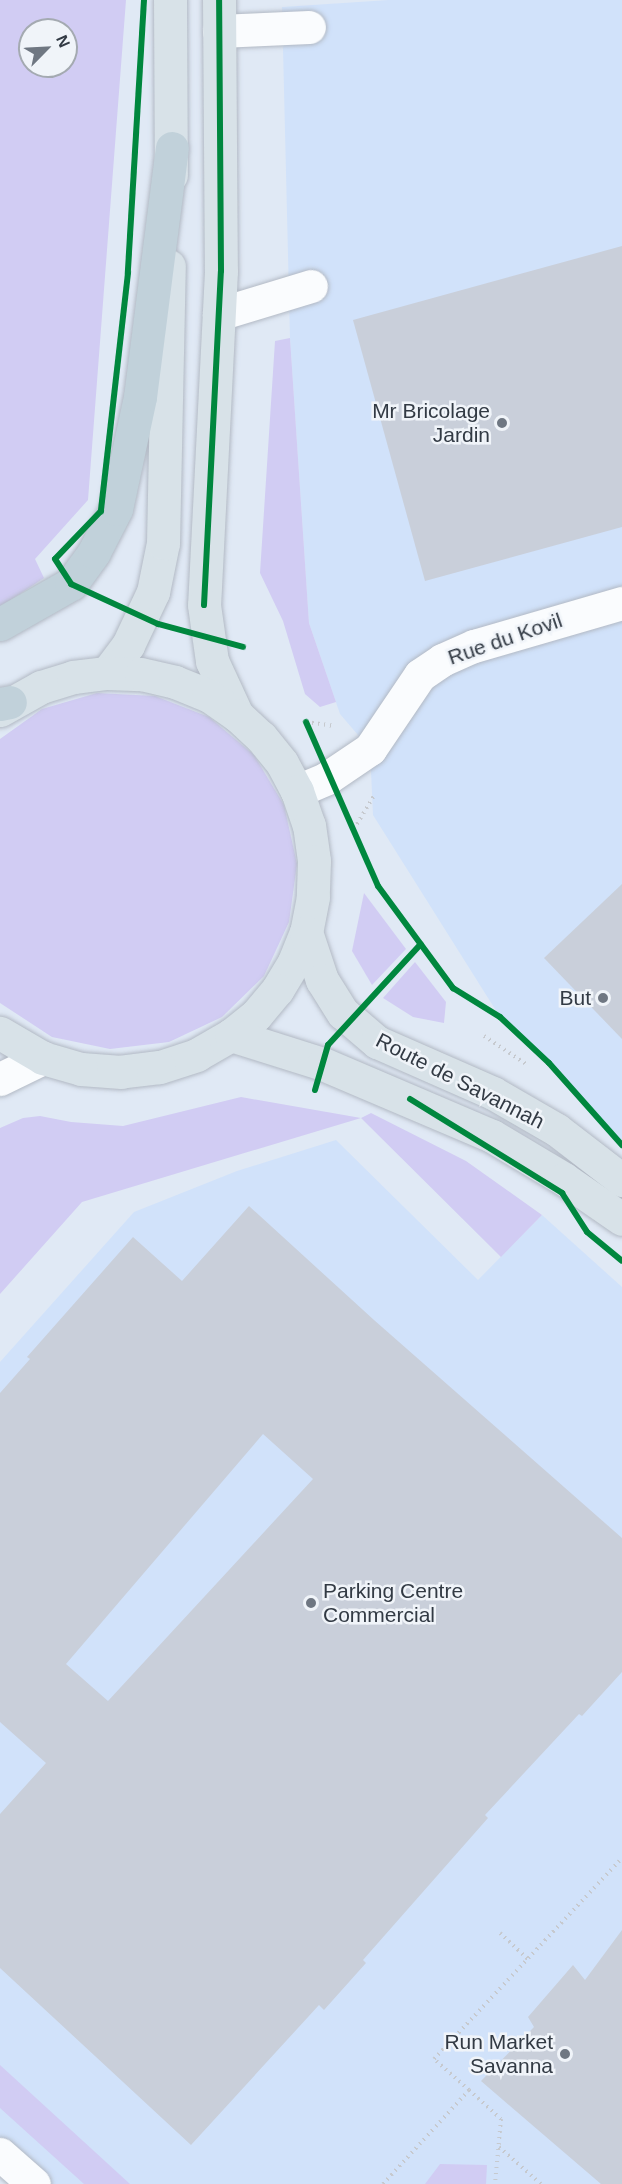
<!DOCTYPE html>
<style>
body{margin:0}
#map{position:relative;width:622px;height:2184px;overflow:hidden;background:#e0e9f5;font-family:Arial,sans-serif}
div>[style]{position:absolute}
[style*='--x']{left:calc(var(--x)*1px);top:calc(var(--y)*1px);width:calc(var(--w)*1px);rotate:calc(var(--a)*1deg)}
.built>*{inset:0;background:#d1e2fa}
.green>*{inset:0;background:#d1ccf3}
.building>*{inset:0;background:#c9cfda}
.path>*{height:4px;margin-top:-2px;transform-origin:0;background:repeating-linear-gradient(90deg,#c6c9ce 0 1.5px,transparent 0 6px)}
.roads{filter:drop-shadow(0 0 2px #b2b9c4) drop-shadow(0 0 2px #b2b9c4)}
.minor>*{height:33px;margin:-16.5px;padding:0 16.5px;transform-origin:16.5px;border-radius:16.5px;background:#fafcfe}
.major>*{height:33px;margin:-16.5px;padding:0 16.5px;transform-origin:16.5px;border-radius:16.5px;background:#d8e2e8}
.highway>*{height:33px;margin:-16.5px;padding:0 16.5px;transform-origin:16.5px;border-radius:16.5px;background:#c1d1da}
.cycleway>*{height:6px;margin:-3px;padding:0 3px;transform-origin:3px;border-radius:3px;background:#00873e}
.dots>*{width:16px;height:16px;translate:-50% -50%;box-sizing:border-box;border:3px solid #f0f4f9;border-radius:50%}
span{translate:-50% -50%;white-space:nowrap;text-align:center;line-height:1.15;-webkit-text-stroke:5px #f0f4f9;paint-order:stroke}
.poi-label{font-size:21px;color:#323a44}
.right{translate:-100% -50%;text-align:right}
.left{translate:0 -50%;text-align:left}
.street-label{font-size:21px;color:#323a44}
.north{position:absolute;left:18px;top:18px;width:60px;height:60px;box-sizing:border-box;background:#f0f4f9;border:2px solid #a4aab1;border-radius:50%;rotate:66deg;font-size:16px;font-weight:700;line-height:24px;text-align:center;color:#323a44}
.north::after{content:'';display:block;margin:auto;width:21px;height:27px;background:#6f7782;clip-path:polygon(50% 0,100% 100%,50% 72%,0 100%)}
</style>
<div id="map">
<div class="built">
<div style="clip-path:polygon(389px 0,622px 0,622px 1145px,549px 1063px,500px 1017px,373px 815px,370px 749px,340px 714px,309px 623px,290px 338px,282px 7px)"></div>
<div style="clip-path:polygon(336px 1140px,478px 1280px,542px 1215px,622px 1287px,622px 2184px,34px 2184px,0 2154px,0 1362px,134px 1212px,237px 1171px)"></div>
</div>
<div class="green">
<div style="clip-path:polygon(evenodd,0 0,126px 0,88px 500px,35px 559px,44px 578px,0 607px,0 0,30px 30px,66px 30px,66px 66px,30px 66px,30px 30px)"></div>
<div style="clip-path:polygon(290px 338px,309px 623px,336px 702px,320px 707px,305px 694px,283px 621px,260px 573px,275px 341px)"></div>
<div style="clip-path:polygon(97px 693px,155px 696px,209px 717px,254px 755px,284px 805px,297px 864px,289px 922px,264px 976px,222px 1017px,169px 1042px,110px 1049px,52px 1037px,0 1003px,0 739px,42px 709px)"></div>
<div style="clip-path:polygon(364px 893px,406px 949px,372px 985px,352px 951px)"></div>
<div style="clip-path:polygon(415px 962px,446px 1002px,444px 1023px,413px 1017px,383px 998px)"></div>
<div style="clip-path:polygon(241px 1097px,361px 1118px,371px 1113px,466px 1161px,542px 1215px,501px 1257px,361px 1118px,82px 1202px,0 1294px,0 1128px,23px 1118px,40px 1116px,71px 1122px,123px 1126px)"></div>
<div style="clip-path:polygon(0 2065px,130px 2184px,84px 2184px,0 2108px)"></div>
<div style="clip-path:polygon(440px 2164px,487px 2165px,486px 2184px,425px 2184px)"></div>
</div>
<div class="building">
<div style="clip-path:polygon(622px 246px,622px 527px,425px 581px,353px 320px)"></div>
<div style="clip-path:polygon(622px 884px,622px 1039px,544px 958px)"></div>
<div style="clip-path:polygon(evenodd,249px 1206px,374px 1320px,622px 1538px,622px 1672px,582px 1716px,579px 1714px,485px 1815px,488px 1818px,363px 1960px,366px 1963px,324px 2010px,319px 2005px,191px 2145px,0 1968px,0 1814px,46px 1763px,0 1722px,0 1393px,30px 1359px,27px 1357px,133px 1237px,182px 1281px,249px 1206px,263px 1434px,313px 1479px,108px 1701px,66px 1664px,263px 1434px)"></div>
<div style="clip-path:polygon(622px 1930px,622px 2184px,601px 2184px,481px 2081px,534px 2027px,528px 2017px,573px 1965px,585px 1980px)"></div>
</div>
<div class="path">
<div style="--x:306;--y:722;--w:27;--a:8"></div>
<div style="--x:354;--y:829;--w:39;--a:-59"></div>
<div style="--x:484;--y:1036;--w:50;--a:33.7"></div>
<div style="--x:500;--y:1933;--w:38;--a:43"></div>
<div style="--x:469;--y:2090;--w:47;--a:-138.5"></div>
<div style="--x:434;--y:2059;--w:275;--a:-46.9"></div>
<div style="--x:499;--y:2147;--w:56;--a:41.4"></div>
<div style="--x:383;--y:2184;--w:127;--a:-47.5"></div>
<div style="--x:469;--y:2090;--w:43;--a:42.2"></div>
<div style="--x:501;--y:2119;--w:65;--a:95.3"></div>
</div>
<div class="roads">
<div class="minor">
<div style="--x:219;--y:31;--w:90;--a:-2.5"></div>
<div style="--x:219;--y:314;--w:96;--a:-16.9"></div>
<div style="--x:297;--y:791;--w:33;--a:-23"></div>
<div style="--x:327;--y:778;--w:52;--a:-34"></div>
<div style="--x:370;--y:749;--w:89;--a:-56"></div>
<div style="--x:420;--y:675;--w:27;--a:-34"></div>
<div style="--x:442;--y:660;--w:35;--a:-24"></div>
<div style="--x:474;--y:646;--w:154;--a:-16.2"></div>
<div style="--x:0;--y:1079;--w:48;--a:-26"></div>
<div style="--x:0;--y:2154;--w:45;--a:41.4"></div>
</div>
<div class="major">
<div style="--x:170;--y:0;--w:175;--a:89.7"></div>
<div style="--x:219;--y:0;--w:271;--a:89.6"></div>
<div style="--x:221;--y:271;--w:334;--a:92.9"></div>
<div style="--x:204;--y:605;--w:57;--a:81.9"></div>
<div style="--x:212;--y:661;--w:60;--a:65.2"></div>
<div style="--x:107;--y:673;--w:35;--a:-53"></div>
<div style="--x:128;--y:645;--w:59;--a:-64.7"></div>
<div style="--x:153;--y:592;--w:50;--a:-78.5"></div>
<div style="--x:163;--y:543;--w:277;--a:-88.8"></div>
<div style="--x:0;--y:710;--w:47;--a:-29.3"></div>
<div style="--x:41;--y:687;--w:34;--a:-17"></div>
<div style="--x:73;--y:677;--w:34;--a:-7"></div>
<div style="--x:107;--y:673;--w:34;--a:2"></div>
<div style="--x:141;--y:674;--w:35;--a:13"></div>
<div style="--x:175;--y:682;--w:35;--a:22"></div>
<div style="--x:208;--y:695;--w:35;--a:35"></div>
<div style="--x:237;--y:715;--w:33;--a:43"></div>
<div style="--x:261;--y:737;--w:33;--a:51"></div>
<div style="--x:282;--y:763;--w:32;--a:62"></div>
<div style="--x:297;--y:791;--w:36;--a:71"></div>
<div style="--x:309;--y:825;--w:36;--a:82"></div>
<div style="--x:314;--y:861;--w:36;--a:92"></div>
<div style="--x:313;--y:897;--w:36;--a:101"></div>
<div style="--x:306;--y:932;--w:32;--a:112"></div>
<div style="--x:294;--y:962;--w:33;--a:121"></div>
<div style="--x:277;--y:990;--w:33;--a:130"></div>
<div style="--x:256;--y:1015;--w:32;--a:141"></div>
<div style="--x:231;--y:1035;--w:39;--a:150"></div>
<div style="--x:197;--y:1055;--w:40;--a:162"></div>
<div style="--x:159;--y:1067;--w:38;--a:173"></div>
<div style="--x:121;--y:1072;--w:40;--a:-175.7"></div>
<div style="--x:81;--y:1069;--w:40;--a:-164"></div>
<div style="--x:43;--y:1058;--w:50;--a:-149.8"></div>
<div style="--x:306;--y:932;--w:51;--a:71.6"></div>
<div style="--x:322;--y:980;--w:39;--a:58"></div>
<div style="--x:343;--y:1013;--w:45;--a:40.5"></div>
<div style="--x:377;--y:1042;--w:127;--a:23.7"></div>
<div style="--x:493;--y:1093;--w:74;--a:30"></div>
<div style="--x:557;--y:1130;--w:82;--a:37.6"></div>
<div style="--x:231;--y:1035;--w:96;--a:17.5"></div>
<div style="--x:323;--y:1064;--w:184;--a:23.1"></div>
<div style="--x:492;--y:1136;--w:84;--a:30.8"></div>
<div style="--x:564;--y:1179;--w:70;--a:34.6"></div>
</div>
<div class="highway">
<div style="--x:0;--y:624;--w:81;--a:-29.4"></div>
<div style="--x:71;--y:584;--w:39;--a:-54"></div>
<div style="--x:94;--y:552;--w:48;--a:-62.9"></div>
<div style="--x:116;--y:509;--w:115;--a:-77.9"></div>
<div style="--x:140;--y:397;--w:251;--a:-82.7"></div>
<div style="--x:0;--y:704;--w:10;--a:-11"></div>
</div>
</div>
<div class="cycleway">
<div style="--x:144;--y:0;--w:273;--a:93.4"></div>
<div style="--x:128;--y:273;--w:240;--a:96.5"></div>
<div style="--x:101;--y:511;--w:66;--a:133.8"></div>
<div style="--x:55;--y:559;--w:30;--a:57"></div>
<div style="--x:71;--y:584;--w:96;--a:24.7"></div>
<div style="--x:158;--y:624;--w:88;--a:15.1"></div>
<div style="--x:204;--y:605;--w:334;--a:-87.1"></div>
<div style="--x:221;--y:271;--w:271;--a:-90.4"></div>
<div style="--x:306;--y:722;--w:179;--a:66.3"></div>
<div style="--x:378;--y:886;--w:127;--a:53.7"></div>
<div style="--x:453;--y:988;--w:55;--a:31.7"></div>
<div style="--x:500;--y:1017;--w:67;--a:43.2"></div>
<div style="--x:549;--y:1063;--w:110;--a:48.3"></div>
<div style="--x:315;--y:1090;--w:47;--a:-73.9"></div>
<div style="--x:328;--y:1045;--w:137;--a:-47.4"></div>
<div style="--x:410;--y:1099;--w:179;--a:31.7"></div>
<div style="--x:562;--y:1193;--w:46;--a:57.3"></div>
<div style="--x:587;--y:1232;--w:45;--a:39.6"></div>
</div>
<div class="dots">
<div style="left:502px;top:423px;background:#6f7782"></div>
<div style="left:603px;top:998px;background:#6f7782"></div>
<div style="left:311px;top:1603px;background:#6f7782"></div>
<div style="left:565px;top:2054px;background:#6f7782"></div>
</div>
<div class="poi-label">
<span class="right" style="left:490px;top:423px">Mr Bricolage<br>Jardin</span>
<span class="right" style="left:591px;top:998px">But</span>
<span class="left" style="left:323px;top:1603px">Parking Centre<br>Commercial</span>
<span class="right" style="left:553px;top:2054px">Run Market<br>Savanna</span>
</div>
<div class="street-label">
<span style="left:505px;top:639px;rotate:-19deg">Rue du Kovil</span>
<span style="left:460px;top:1081px;rotate:27deg">Route de Savannah</span>
</div>
<div class="north">N</div>
</div>
